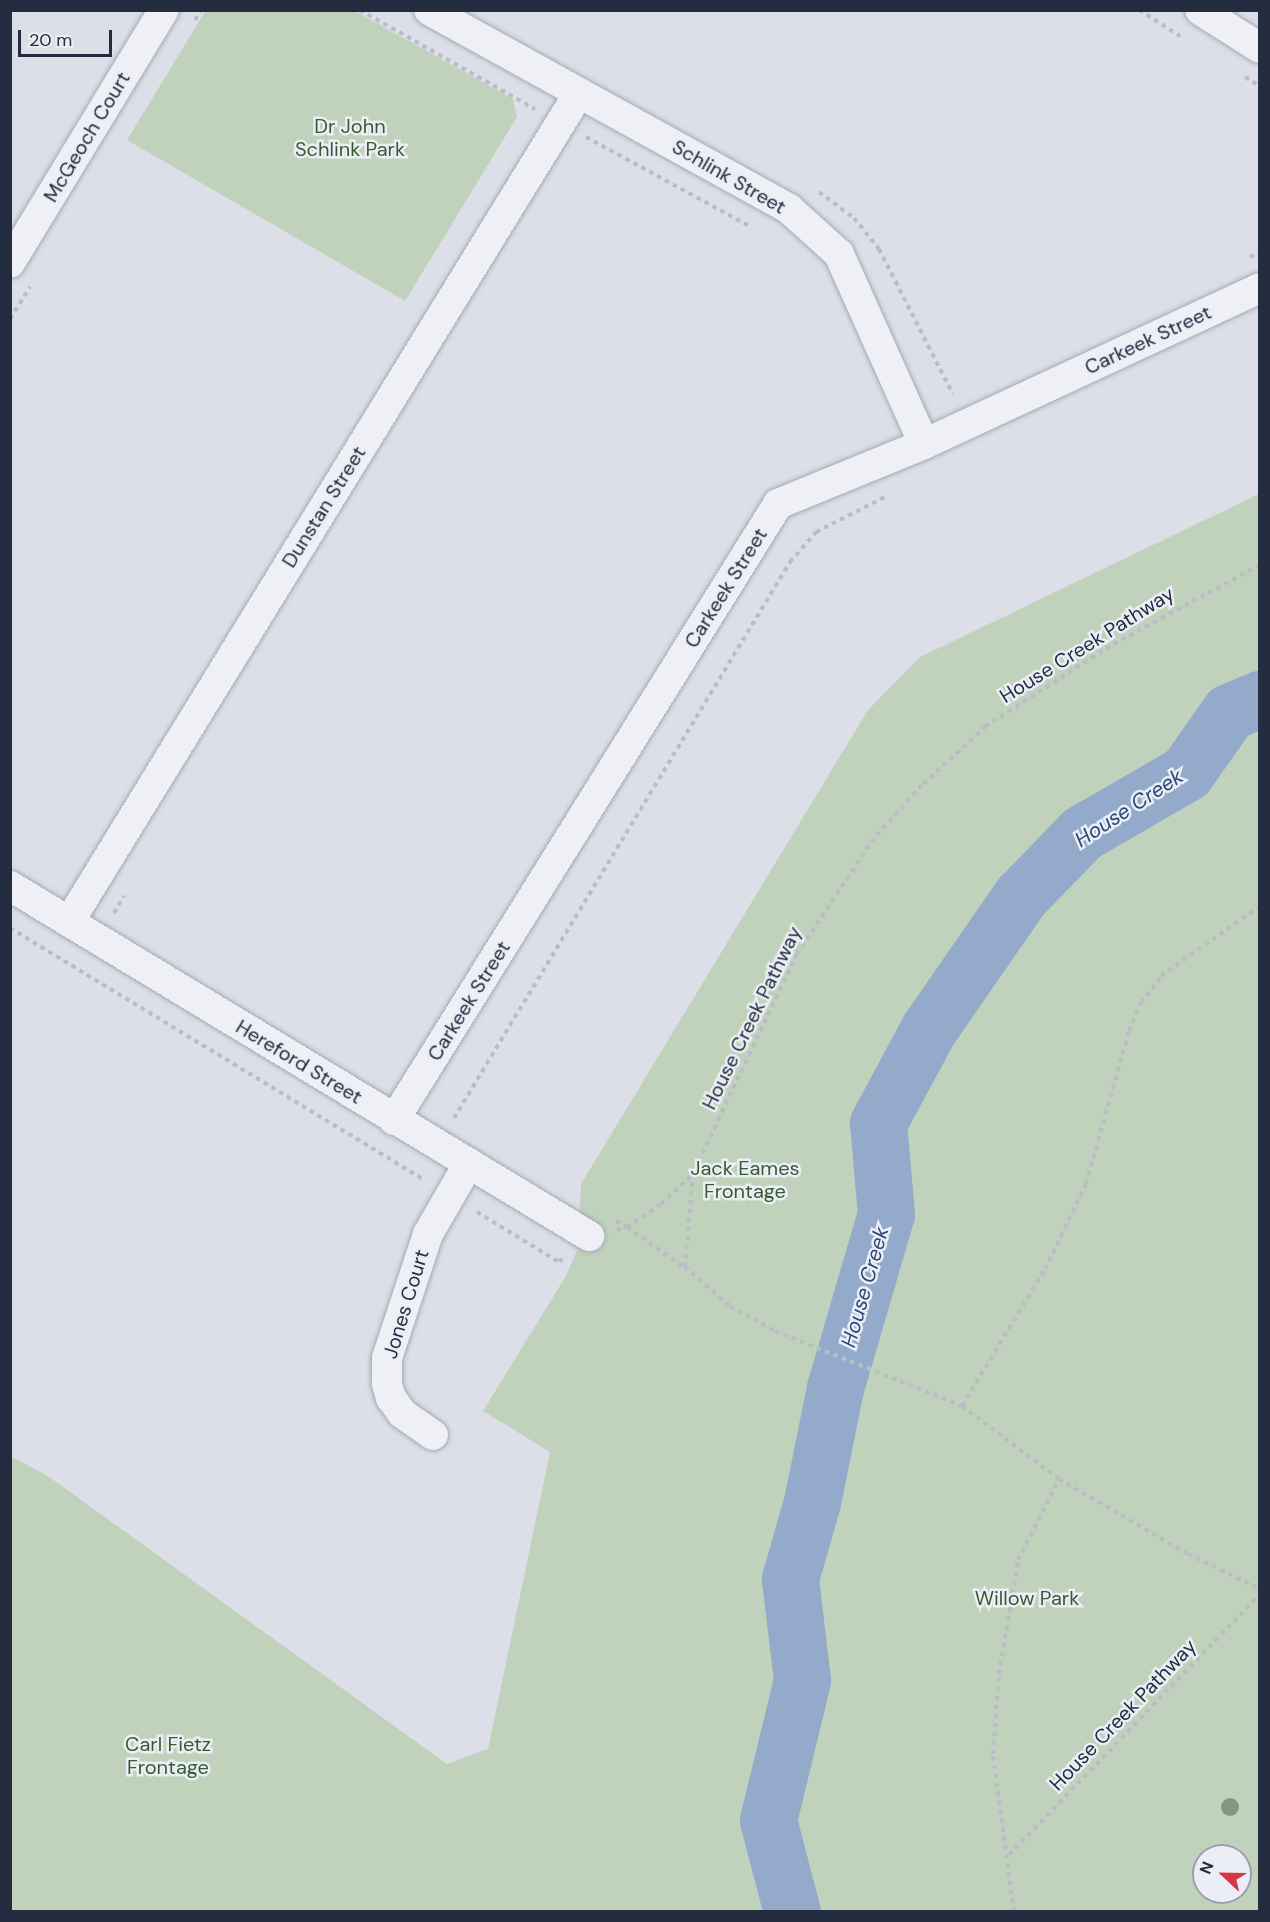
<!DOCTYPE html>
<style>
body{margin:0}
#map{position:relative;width:1270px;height:1922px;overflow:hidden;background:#dcdfe7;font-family:"DM Sans",sans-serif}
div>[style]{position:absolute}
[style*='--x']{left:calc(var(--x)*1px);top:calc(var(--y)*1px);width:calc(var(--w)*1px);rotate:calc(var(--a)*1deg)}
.green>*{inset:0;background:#c0d2bc}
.river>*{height:57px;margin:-28.5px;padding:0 28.5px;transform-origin:28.5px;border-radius:28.5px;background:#93aacb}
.path>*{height:4px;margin-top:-2px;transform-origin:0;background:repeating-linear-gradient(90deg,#b9bdc6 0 4.5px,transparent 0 9px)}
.roads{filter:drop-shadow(0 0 2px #a5a9b5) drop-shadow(0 0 2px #a5a9b5)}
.street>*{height:30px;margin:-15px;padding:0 15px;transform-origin:15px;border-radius:15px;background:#eef0f5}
.trees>*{width:18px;height:18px;margin:-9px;border-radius:50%;background:#809782}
span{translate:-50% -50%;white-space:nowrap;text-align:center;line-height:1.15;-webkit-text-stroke:5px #ebeef5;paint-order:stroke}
.park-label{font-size:20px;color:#355c30}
.street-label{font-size:20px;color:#242c3f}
.water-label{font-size:21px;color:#2b4776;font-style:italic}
.frame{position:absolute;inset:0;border:12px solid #242c3f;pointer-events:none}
.north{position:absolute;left:1192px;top:1844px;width:60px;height:60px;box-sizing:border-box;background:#ebeef5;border:2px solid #9ba0ac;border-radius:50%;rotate:292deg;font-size:16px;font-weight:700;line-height:24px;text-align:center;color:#242c3f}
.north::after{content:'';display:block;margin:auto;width:21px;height:27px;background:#d93441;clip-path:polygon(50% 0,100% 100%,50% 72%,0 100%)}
.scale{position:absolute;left:18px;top:30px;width:94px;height:27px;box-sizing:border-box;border:3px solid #242c3f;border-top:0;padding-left:8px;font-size:18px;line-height:21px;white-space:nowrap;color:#242c3f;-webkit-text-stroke:4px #ebeef5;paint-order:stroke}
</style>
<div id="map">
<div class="green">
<div style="clip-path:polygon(206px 10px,355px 11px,513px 99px,517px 117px,405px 301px,127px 140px)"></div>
<div style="clip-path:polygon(evenodd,1259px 494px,1259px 1911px,11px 1911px,10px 1456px,48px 1476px,447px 1764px,488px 1749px,550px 1452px,483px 1411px,566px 1276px,577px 1250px,581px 1184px,868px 710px,920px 657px,1259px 494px,1204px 1856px,1240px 1856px,1240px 1892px,1204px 1892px,1204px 1856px)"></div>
</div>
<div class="river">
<div style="--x:792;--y:1912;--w:95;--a:-104.6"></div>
<div style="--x:768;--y:1820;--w:144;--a:-76.3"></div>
<div style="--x:802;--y:1680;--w:102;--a:-96.8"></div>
<div style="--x:790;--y:1579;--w:80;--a:-74.1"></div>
<div style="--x:812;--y:1502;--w:116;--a:-78.6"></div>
<div style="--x:835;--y:1388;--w:181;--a:-73.7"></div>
<div style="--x:886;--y:1214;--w:91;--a:-95"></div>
<div style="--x:878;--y:1123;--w:106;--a:-61.7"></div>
<div style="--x:928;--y:1030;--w:162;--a:-55.3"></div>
<div style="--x:1020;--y:897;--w:89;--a:-45.9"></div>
<div style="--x:1082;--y:833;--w:120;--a:-30"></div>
<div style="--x:1186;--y:773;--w:75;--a:-54.8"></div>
<div style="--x:1229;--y:712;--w:34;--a:-23"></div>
</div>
<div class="path">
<div style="--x:360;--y:10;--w:201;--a:29.5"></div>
<div style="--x:1139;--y:10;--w:49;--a:32.4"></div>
<div style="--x:195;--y:20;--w:12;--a:-59"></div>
<div style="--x:1245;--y:77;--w:17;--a:31"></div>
<div style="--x:586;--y:137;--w:188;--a:28.6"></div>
<div style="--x:819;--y:192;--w:44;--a:36.6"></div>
<div style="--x:854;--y:218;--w:40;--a:51"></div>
<div style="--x:879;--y:249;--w:163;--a:63"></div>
<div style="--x:1250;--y:257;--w:11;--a:-27"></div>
<div style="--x:10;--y:319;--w:38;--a:-58"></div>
<div style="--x:1260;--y:565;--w:170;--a:151.6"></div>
<div style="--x:1110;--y:646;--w:148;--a:147.2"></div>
<div style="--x:986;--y:726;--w:87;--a:137.3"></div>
<div style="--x:922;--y:785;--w:72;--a:132.2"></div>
<div style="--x:874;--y:838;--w:139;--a:123.6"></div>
<div style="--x:797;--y:954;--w:242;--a:115.4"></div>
<div style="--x:693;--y:1173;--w:94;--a:94.9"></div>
<div style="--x:685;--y:1267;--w:60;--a:40.9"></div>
<div style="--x:730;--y:1306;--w:51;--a:29.1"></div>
<div style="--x:775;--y:1331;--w:201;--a:21.9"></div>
<div style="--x:962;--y:1406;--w:121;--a:37"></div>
<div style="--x:1059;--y:1479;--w:149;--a:30.2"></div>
<div style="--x:1188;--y:1554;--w:80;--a:25.9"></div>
<div style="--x:114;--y:913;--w:20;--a:-60"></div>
<div style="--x:10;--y:928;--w:485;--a:31.3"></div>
<div style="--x:454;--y:1118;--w:650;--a:-58.85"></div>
<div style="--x:790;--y:562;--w:40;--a:-49"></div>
<div style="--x:816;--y:532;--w:80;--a:-26.9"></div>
<div style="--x:477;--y:1212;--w:96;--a:31.4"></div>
<div style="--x:559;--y:1262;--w:7;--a:-45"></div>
<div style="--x:616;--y:1221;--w:13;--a:29"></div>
<div style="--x:627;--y:1227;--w:41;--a:-34.1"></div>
<div style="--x:661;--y:1204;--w:44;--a:-43.2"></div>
<div style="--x:617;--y:1230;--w:10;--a:-17"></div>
<div style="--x:627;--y:1227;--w:70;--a:35.1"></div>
<div style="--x:962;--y:1406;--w:160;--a:-58.8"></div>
<div style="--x:1045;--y:1269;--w:94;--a:-64.2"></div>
<div style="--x:1086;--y:1184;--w:159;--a:-74.3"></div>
<div style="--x:1129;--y:1031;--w:30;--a:-67"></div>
<div style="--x:1141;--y:1003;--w:34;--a:-53"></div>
<div style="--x:1161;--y:976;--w:121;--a:-35.3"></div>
<div style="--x:1009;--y:1855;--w:362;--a:-46.1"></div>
<div style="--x:1014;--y:1912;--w:159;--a:-97.6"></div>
<div style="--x:993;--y:1754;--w:80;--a:-85.7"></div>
<div style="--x:999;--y:1674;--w:116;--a:-80.5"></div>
<div style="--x:1018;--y:1560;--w:91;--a:-63.2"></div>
</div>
<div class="roads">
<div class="street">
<div style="--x:429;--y:10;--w:411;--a:28.9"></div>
<div style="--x:789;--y:209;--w:67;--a:42"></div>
<div style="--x:839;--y:254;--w:208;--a:65.9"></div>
<div style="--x:1200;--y:10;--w:71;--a:32.3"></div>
<div style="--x:10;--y:263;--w:296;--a:-58.7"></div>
<div style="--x:10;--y:886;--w:677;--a:31.15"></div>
<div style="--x:69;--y:922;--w:973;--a:-58.4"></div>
<div style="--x:394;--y:1120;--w:726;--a:-58.06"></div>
<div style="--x:778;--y:504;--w:158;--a:-22.3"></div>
<div style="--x:924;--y:444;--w:370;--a:-24.9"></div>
<div style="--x:433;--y:1435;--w:38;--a:-145"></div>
<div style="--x:402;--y:1413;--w:19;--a:-126"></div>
<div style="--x:391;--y:1398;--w:15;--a:-106"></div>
<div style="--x:387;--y:1384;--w:26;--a:-90"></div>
<div style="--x:387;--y:1358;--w:131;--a:-71.7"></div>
<div style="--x:428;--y:1234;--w:82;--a:-60"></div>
</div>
</div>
<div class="trees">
<div style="left:1230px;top:1807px"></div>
</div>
<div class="park-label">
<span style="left:350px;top:138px">Dr John<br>Schlink Park</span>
<span style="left:745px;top:1180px">Jack Eames<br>Frontage</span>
<span style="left:1027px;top:1598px">Willow Park</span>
<span style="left:168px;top:1756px">Carl Fietz<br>Frontage</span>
</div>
<div class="street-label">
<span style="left:87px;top:137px;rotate:-59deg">McGeoch Court</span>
<span style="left:729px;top:177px;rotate:30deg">Schlink Street</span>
<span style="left:1148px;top:340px;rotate:-25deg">Carkeek Street</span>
<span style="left:324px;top:507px;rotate:-58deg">Dunstan Street</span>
<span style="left:726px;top:588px;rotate:-58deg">Carkeek Street</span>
<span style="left:1087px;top:645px;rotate:-32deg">House Creek Pathway</span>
<span style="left:469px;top:1001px;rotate:-58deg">Carkeek Street</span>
<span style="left:752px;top:1018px;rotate:-64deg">House Creek Pathway</span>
<span style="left:299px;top:1062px;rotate:31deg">Hereford Street</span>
<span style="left:406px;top:1304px;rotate:-73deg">Jones Court</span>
<span style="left:1123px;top:1715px;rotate:-46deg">House Creek Pathway</span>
</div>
<div class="water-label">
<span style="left:1129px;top:808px;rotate:-33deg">House Creek</span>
<span style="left:865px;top:1287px;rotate:-74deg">House Creek</span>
</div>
<div class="frame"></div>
<div class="north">N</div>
<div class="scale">20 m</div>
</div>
